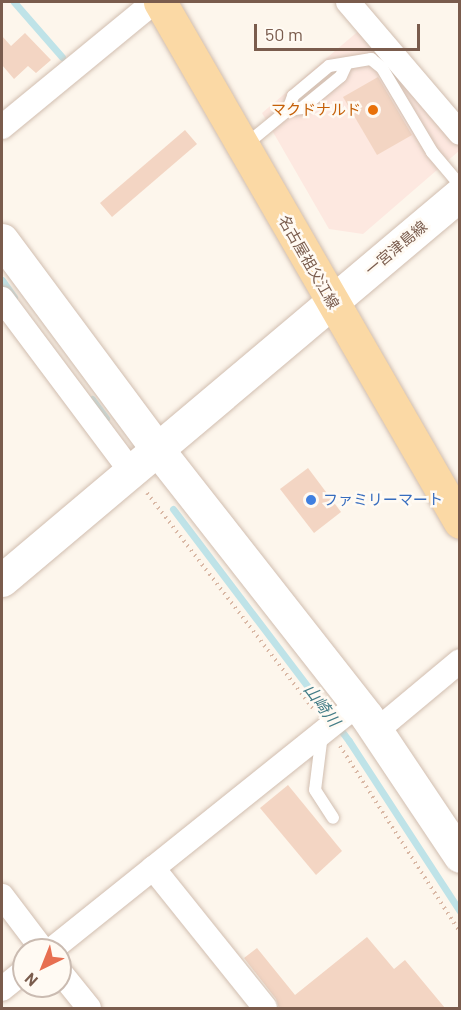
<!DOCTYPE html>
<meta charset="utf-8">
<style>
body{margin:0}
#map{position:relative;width:461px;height:1010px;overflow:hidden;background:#fdf6ec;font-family:Barlow,"Noto Sans JP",sans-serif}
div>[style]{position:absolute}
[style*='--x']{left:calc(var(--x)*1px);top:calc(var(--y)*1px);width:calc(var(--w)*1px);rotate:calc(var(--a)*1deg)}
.commercial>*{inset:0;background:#fde8e0}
.stream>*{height:7px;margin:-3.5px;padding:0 3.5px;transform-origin:3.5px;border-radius:3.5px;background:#bfe3e8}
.building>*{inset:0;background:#f3d5c3}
.path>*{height:4px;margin-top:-2px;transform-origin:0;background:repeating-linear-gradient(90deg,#d9b8a5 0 1.5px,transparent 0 6px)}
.roads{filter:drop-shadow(0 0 2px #d1beb0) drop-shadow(0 0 2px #d1beb0)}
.lane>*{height:12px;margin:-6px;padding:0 6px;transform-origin:6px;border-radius:6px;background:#fff}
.street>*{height:24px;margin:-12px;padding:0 12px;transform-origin:12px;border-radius:12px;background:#fff}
.secondary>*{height:33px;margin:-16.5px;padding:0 16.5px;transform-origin:16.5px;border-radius:16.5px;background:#fff}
.primary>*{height:33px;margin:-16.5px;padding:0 16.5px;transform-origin:16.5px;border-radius:16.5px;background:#fbd9a5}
.dots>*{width:16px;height:16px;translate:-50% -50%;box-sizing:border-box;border:3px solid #fffaf3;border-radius:50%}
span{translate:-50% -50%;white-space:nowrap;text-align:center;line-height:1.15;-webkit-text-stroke:5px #fffaf3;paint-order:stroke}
.food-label{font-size:15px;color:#c56008}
.right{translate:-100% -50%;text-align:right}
.street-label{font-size:15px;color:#7a5c4d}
.shop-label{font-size:15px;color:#366cbe}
.left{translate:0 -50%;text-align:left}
.water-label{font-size:16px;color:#437c86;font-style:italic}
.frame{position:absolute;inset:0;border:3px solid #7a5c4d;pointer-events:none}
.north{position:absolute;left:12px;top:938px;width:60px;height:60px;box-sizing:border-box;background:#fffaf3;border:2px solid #cabbb1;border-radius:50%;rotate:223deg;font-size:16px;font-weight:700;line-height:24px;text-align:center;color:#7a5c4d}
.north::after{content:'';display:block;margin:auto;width:21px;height:27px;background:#e76f51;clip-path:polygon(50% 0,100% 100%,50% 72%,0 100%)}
.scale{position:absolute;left:254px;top:24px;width:166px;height:27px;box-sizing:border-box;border:3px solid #7a5c4d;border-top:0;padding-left:8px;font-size:18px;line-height:21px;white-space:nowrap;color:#7a5c4d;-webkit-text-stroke:4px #fffaf3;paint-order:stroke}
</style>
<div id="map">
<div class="commercial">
<div style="clip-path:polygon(362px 28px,459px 144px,459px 151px,363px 234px,329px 229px,262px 113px)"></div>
</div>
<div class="stream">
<div style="--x:14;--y:2;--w:73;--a:48.9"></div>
<div style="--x:2;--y:280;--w:21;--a:55"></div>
<div style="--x:92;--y:399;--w:24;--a:54"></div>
<div style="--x:173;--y:509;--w:291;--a:52.8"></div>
<div style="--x:349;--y:741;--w:203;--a:56.9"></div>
</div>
<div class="building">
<div style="clip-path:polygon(25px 33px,51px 60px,36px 73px,28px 66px,14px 79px,2px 65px,2px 36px,11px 46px)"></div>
<div style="clip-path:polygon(378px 77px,412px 135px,377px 155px,343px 97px)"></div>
<div style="clip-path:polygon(185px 130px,197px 144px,112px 217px,100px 203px)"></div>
<div style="clip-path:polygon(308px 468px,341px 512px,314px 533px,280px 489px)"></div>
<div style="clip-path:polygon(288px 785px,342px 851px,316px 875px,260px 808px)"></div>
<div style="clip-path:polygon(367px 937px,394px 969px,405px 960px,445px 1008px,279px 1008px,276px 999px,244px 958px,257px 948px,295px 995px)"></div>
</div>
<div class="path">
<div style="--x:147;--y:493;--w:275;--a:52.4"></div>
<div style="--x:340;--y:746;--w:221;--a:57.2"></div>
</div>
<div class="roads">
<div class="lane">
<div style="--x:288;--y:110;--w:14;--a:-8"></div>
<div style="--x:302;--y:108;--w:50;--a:-39.4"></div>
<div style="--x:341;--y:76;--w:14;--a:-65"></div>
<div style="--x:244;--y:146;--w:57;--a:-39.3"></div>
<div style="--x:288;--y:110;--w:15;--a:-70"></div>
<div style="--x:293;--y:96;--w:47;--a:-39.8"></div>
<div style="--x:329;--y:66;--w:43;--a:-9.5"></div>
<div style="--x:371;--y:59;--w:14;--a:39"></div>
<div style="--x:382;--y:68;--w:98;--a:59.2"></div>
<div style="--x:432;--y:152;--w:43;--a:49.7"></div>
<div style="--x:322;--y:734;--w:56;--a:97.1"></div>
<div style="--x:315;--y:790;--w:33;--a:57"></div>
</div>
<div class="street">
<div style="--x:348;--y:2;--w:172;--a:49.5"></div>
<div style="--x:2;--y:127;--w:197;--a:-39.4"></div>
<div style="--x:2;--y:299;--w:217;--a:53.2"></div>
<div style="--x:376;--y:731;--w:109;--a:-39.8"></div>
<div style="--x:153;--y:868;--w:179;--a:51.3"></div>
<div style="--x:2;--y:896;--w:68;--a:52.8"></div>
<div style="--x:51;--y:950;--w:392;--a:-38.7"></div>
<div style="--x:60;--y:972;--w:46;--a:51.1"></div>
<div style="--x:2;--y:989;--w:28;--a:-39"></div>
</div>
<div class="secondary">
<div style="--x:2;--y:240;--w:262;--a:53.4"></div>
<div style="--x:158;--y:450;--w:339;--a:51.9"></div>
<div style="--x:367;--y:717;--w:167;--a:56.2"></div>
<div style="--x:2;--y:580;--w:599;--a:-40.12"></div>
</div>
<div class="primary">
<div style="--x:160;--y:2;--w:600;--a:60.02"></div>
</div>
</div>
<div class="dots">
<div style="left:373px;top:110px;background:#e8710a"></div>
<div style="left:311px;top:500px;background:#3f7fe0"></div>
</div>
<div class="food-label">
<span class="right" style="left:361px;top:110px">マクドナルド</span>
</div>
<div class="street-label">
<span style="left:396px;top:248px;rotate:-40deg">一宮津島線</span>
<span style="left:309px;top:262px;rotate:60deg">名古屋祖父江線</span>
</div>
<div class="shop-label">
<span class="left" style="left:323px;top:500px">ファミリーマート</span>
</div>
<div class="water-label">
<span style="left:322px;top:705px;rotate:53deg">山崎川</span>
</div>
<div class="frame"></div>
<div class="north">N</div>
<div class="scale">50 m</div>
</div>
